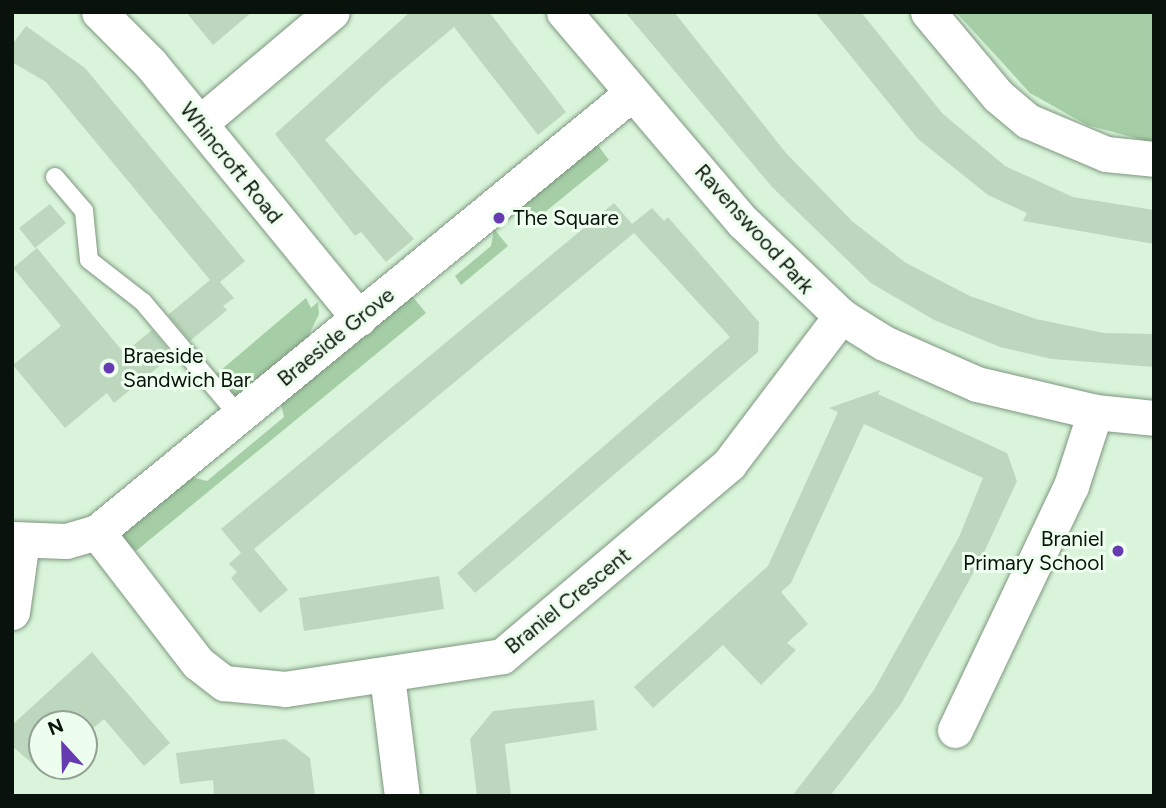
<!DOCTYPE html>
<style>
body{margin:0}
#map{position:relative;width:1166px;height:808px;overflow:hidden;background:#d9f4da;font-family:Figtree,sans-serif}
div>[style]{position:absolute}
[style*='--x']{left:calc(var(--x)*1px);top:calc(var(--y)*1px);width:calc(var(--w)*1px);rotate:calc(var(--a)*1deg)}
.green>*{inset:0;background:#a5cea6}
.building>*{inset:0;background:#bcd7bd}
.roads{filter:drop-shadow(0 0 2px #7d977e) drop-shadow(0 0 2px #7d977e)}
.lane>*{height:18px;margin:-9px;padding:0 9px;transform-origin:9px;border-radius:9px;background:#fff}
.street>*{height:35px;margin:-17.5px;padding:0 17.5px;transform-origin:17.5px;border-radius:17.5px;background:#fff}
.dots>*{width:19px;height:19px;translate:-50% -50%;box-sizing:border-box;border:4px solid #eefeee;border-radius:50%}
span{translate:-50% -50%;white-space:nowrap;text-align:center;line-height:1.15;-webkit-text-stroke:6px #eefeee;paint-order:stroke}
.street-label{font-size:21px;color:#0a130b}
.poi-label{font-size:21px;color:#0a130b}
.left{translate:0 -50%;text-align:left}
.right{translate:-100% -50%;text-align:right}
.frame{position:absolute;inset:0;border:14px solid #0a130b;pointer-events:none}
.north{position:absolute;left:28px;top:710px;width:70px;height:70px;box-sizing:border-box;background:#eefeee;border:2px solid #93a093;border-radius:50%;rotate:338deg;font-size:19px;font-weight:700;line-height:28px;text-align:center;color:#0a130b}
.north::after{content:'';display:block;margin:auto;width:24px;height:32px;background:#663ab1;clip-path:polygon(50% 0,100% 100%,50% 72%,0 100%)}
</style>
<div id="map">
<div class="green">
<div style="clip-path:polygon(956px 12px,1154px 12px,1154px 143px,1087px 125px,1030px 93px)"></div>
<div style="clip-path:polygon(597px 144px,609px 160px,529px 225px,517px 210px)"></div>
<div style="clip-path:polygon(494px 229px,508px 246px,461px 285px,455px 276px,491px 246px)"></div>
<div style="clip-path:polygon(412px 296px,426px 313px,136px 551px,119px 537px,192px 477px,207px 481px,284px 417px,281px 403px)"></div>
<div style="clip-path:polygon(306px 298px,311px 308px,318px 302px,319px 314px,304px 345px,237px 396px,227px 391px,214px 376px)"></div>
</div>
<div class="building">
<div style="clip-path:polygon(186px 12px,252px 12px,213px 45px)"></div>
<div style="clip-path:polygon(410px 12px,489px 12px,566px 112px,538px 135px,454px 27px,387px 83px,325px 140px,414px 239px,386px 262px,361px 232px,355px 236px,275px 134px)"></div>
<div style="clip-path:polygon(625px 12px,674px 12px,786px 153px,852px 221px,906px 263px,970px 296px,1036px 319px,1104px 333px,1154px 334px,1154px 367px,1052px 359px,1000px 347px,934px 320px,871px 283px,772px 187px)"></div>
<div style="clip-path:polygon(815px 12px,861px 12px,942px 113px,1005px 166px,1073px 197px,1154px 210px,1154px 244px,1023px 221px,1027px 213px,988px 195px,918px 139px)"></div>
<div style="clip-path:polygon(26px 26px,85px 68px,245px 261px,220px 282px,234px 298px,223px 306px,227px 310px,190px 341px,168px 315px,210px 280px,46px 82px,12px 62px,12px 45px)"></div>
<div style="clip-path:polygon(614px 203px,632px 224px,652px 208px,664px 221px,668px 217px,759px 322px,758px 352px,475px 593px,457px 573px,730px 337px,634px 233px,254px 549px,288px 590px,260px 613px,231px 578px,237px 572px,229px 564px,241px 553px,221px 529px)"></div>
<div style="clip-path:polygon(50px 204px,66px 223px,35px 248px,19px 228px)"></div>
<div style="clip-path:polygon(37px 248px,124px 353px,152px 330px,173px 355px,114px 403px,107px 393px,65px 428px,13px 365px,61px 326px,13px 268px)"></div>
<div style="clip-path:polygon(880px 390px,878px 394px,1007px 453px,1017px 481px,981px 559px,901px 704px,830px 796px,792px 796px,874px 690px,959px 537px,983px 478px,864px 424px,791px 583px,781px 592px,808px 624px,787px 643px,796px 650px,761px 685px,723px 645px,653px 708px,634px 687px,768px 566px,838px 412px,829px 408px)"></div>
<div style="clip-path:polygon(439px 576px,444px 609px,304px 631px,299px 598px)"></div>
<div style="clip-path:polygon(92px 652px,170px 743px,144px 766px,104px 719px,84px 736px,84px 724px,42px 724px,42px 766px,49px 766px,42px 772px,12px 746px,12px 725px)"></div>
<div style="clip-path:polygon(594px 700px,597px 730px,505px 744px,511px 796px,477px 796px,470px 739px,493px 711px)"></div>
<div style="clip-path:polygon(285px 739px,310px 758px,315px 796px,214px 796px,213px 780px,180px 784px,176px 753px)"></div>
</div>
<div class="roads">
<div class="lane">
<div style="--x:55;--y:177;--w:45;--a:49.5"></div>
<div style="--x:84;--y:211;--w:49;--a:84.2"></div>
<div style="--x:89;--y:260;--w:68;--a:37.9"></div>
<div style="--x:143;--y:302;--w:149;--a:49.9"></div>
</div>
<div class="street">
<div style="--x:99;--y:12;--w:72;--a:45"></div>
<div style="--x:150;--y:63;--w:330;--a:50.7"></div>
<div style="--x:564;--y:12;--w:276;--a:49.6"></div>
<div style="--x:743;--y:222;--w:136;--a:43.8"></div>
<div style="--x:841;--y:316;--w:51;--a:32.1"></div>
<div style="--x:884;--y:343;--w:102;--a:23.8"></div>
<div style="--x:977;--y:384;--w:121;--a:13.3"></div>
<div style="--x:1095;--y:412;--w:59;--a:5.8"></div>
<div style="--x:928;--y:12;--w:109;--a:50.2"></div>
<div style="--x:998;--y:96;--w:39;--a:40"></div>
<div style="--x:1028;--y:121;--w:85;--a:22.9"></div>
<div style="--x:1106;--y:154;--w:48;--a:5.9"></div>
<div style="--x:200;--y:123;--w:172;--a:-40.1"></div>
<div style="--x:97;--y:532;--w:165;--a:52.4"></div>
<div style="--x:198;--y:663;--w:33;--a:38"></div>
<div style="--x:224;--y:683;--w:61;--a:5.6"></div>
<div style="--x:285;--y:689;--w:219;--a:-8.6"></div>
<div style="--x:502;--y:656;--w:297;--a:-40.2"></div>
<div style="--x:729;--y:464;--w:186;--a:-52.9"></div>
<div style="--x:12;--y:539;--w:54;--a:2.1"></div>
<div style="--x:66;--y:541;--w:32;--a:-16"></div>
<div style="--x:97;--y:532;--w:692;--a:-39.37"></div>
<div style="--x:12;--y:612;--w:73;--a:-82.1"></div>
<div style="--x:387;--y:676;--w:121;--a:82.9"></div>
<div style="--x:955;--y:730;--w:270;--a:-64.6"></div>
<div style="--x:1071;--y:486;--w:78;--a:-72"></div>
</div>
</div>
<div class="dots">
<div style="left:499px;top:218px;background:#663ab1"></div>
<div style="left:109px;top:368px;background:#663ab1"></div>
<div style="left:1118px;top:551px;background:#663ab1"></div>
</div>
<div class="street-label">
<span style="left:231px;top:163px;rotate:51deg">Whincroft Road</span>
<span style="left:754px;top:229px;rotate:48deg">Ravenswood Park</span>
<span style="left:336px;top:337px;rotate:-39deg">Braeside Grove</span>
<span style="left:568px;top:601px;rotate:-39deg">Braniel Crescent</span>
</div>
<div class="poi-label">
<span class="left" style="left:513px;top:218px">The Square</span>
<span class="left" style="left:123px;top:368px">Braeside<br>Sandwich Bar</span>
<span class="right" style="left:1104px;top:551px">Braniel<br>Primary School</span>
</div>
<div class="frame"></div>
<div class="north">N</div>
</div>
